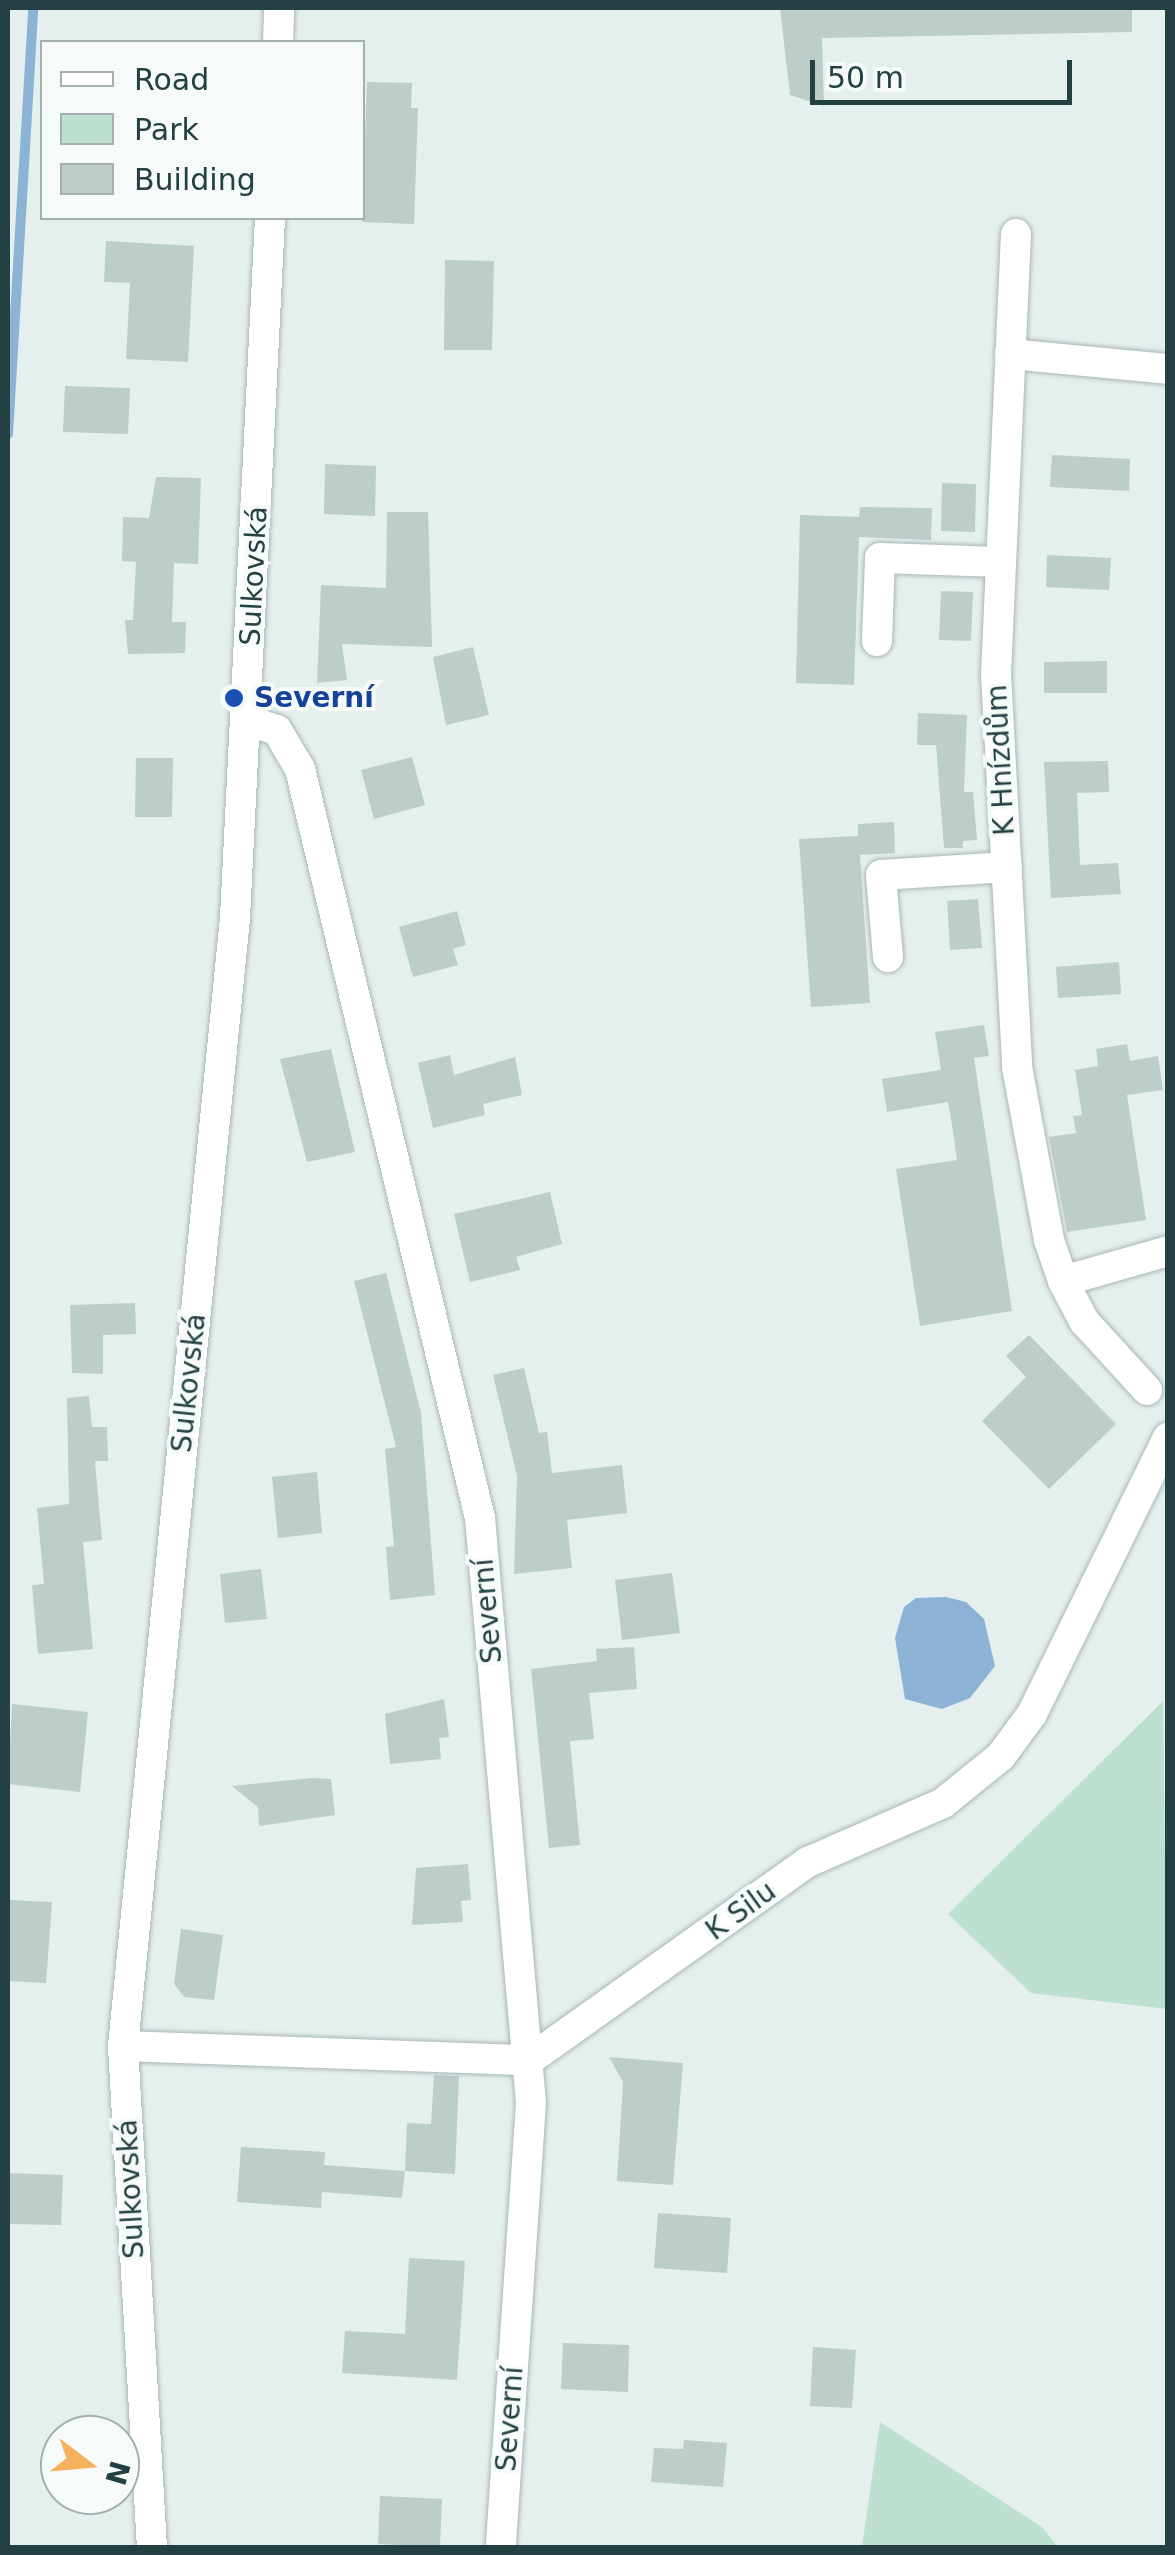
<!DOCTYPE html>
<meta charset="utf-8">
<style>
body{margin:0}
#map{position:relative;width:1175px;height:2555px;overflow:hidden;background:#e5efed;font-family:"DejaVu Sans",sans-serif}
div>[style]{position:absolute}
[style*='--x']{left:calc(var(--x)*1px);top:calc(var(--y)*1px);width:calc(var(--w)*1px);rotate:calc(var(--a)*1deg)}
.green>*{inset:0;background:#bee0d1}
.water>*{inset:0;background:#8cb3d5}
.stream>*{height:10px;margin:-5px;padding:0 5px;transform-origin:5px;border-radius:5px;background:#8cb3d5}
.building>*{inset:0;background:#bdcdca}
.roads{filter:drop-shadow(0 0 2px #a7b7b6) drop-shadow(0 0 2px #a7b7b6)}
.minor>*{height:30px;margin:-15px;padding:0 15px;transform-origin:15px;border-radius:15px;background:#fff}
.dots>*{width:28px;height:28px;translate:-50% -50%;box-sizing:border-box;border:5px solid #f6fbfa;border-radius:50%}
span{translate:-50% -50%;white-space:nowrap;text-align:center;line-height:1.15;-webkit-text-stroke:8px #f6fbfa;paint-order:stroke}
.street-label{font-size:28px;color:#234042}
.transit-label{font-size:28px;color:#164399;font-weight:700}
.left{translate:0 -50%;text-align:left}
.frame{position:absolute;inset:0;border:10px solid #234042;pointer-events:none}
.legend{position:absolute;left:40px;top:40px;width:325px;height:180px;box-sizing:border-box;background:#f6fbfa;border:2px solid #a2b0b0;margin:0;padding:12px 18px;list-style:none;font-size:30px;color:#234042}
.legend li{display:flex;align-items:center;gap:20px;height:50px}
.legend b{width:50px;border:2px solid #a2b0b0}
.north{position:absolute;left:40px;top:2415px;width:100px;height:100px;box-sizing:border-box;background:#f6fbfa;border:2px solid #a2b0b0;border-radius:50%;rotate:106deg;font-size:28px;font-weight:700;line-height:40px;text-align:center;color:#234042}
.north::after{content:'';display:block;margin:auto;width:35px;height:45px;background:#f6b15c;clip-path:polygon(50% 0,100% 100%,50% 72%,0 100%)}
.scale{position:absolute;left:810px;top:60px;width:262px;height:45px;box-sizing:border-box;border:5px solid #234042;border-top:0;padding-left:12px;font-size:30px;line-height:35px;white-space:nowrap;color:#234042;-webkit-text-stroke:8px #f6fbfa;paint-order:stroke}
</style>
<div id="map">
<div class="green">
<div style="clip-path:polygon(1163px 1701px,1167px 2009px,1031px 1993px,948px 1914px)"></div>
<div style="clip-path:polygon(880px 2422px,1042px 2527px,1058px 2547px,862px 2547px)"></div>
</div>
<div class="water">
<div style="clip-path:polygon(946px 1597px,966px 1602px,984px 1619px,995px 1666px,970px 1698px,942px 1709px,905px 1699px,895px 1638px,904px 1607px,916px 1598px)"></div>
</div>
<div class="stream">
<div style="--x:8;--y:434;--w:427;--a:-86.6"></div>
</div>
<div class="building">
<div style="clip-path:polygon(780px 8px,1132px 8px,1132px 32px,822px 38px,824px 106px,790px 95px)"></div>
<div style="clip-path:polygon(367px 82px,412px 83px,411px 108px,418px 108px,414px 224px,362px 222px)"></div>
<div style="clip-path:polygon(106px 241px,194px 246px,188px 362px,126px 359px,130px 283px,104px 282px)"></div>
<div style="clip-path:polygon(445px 260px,494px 261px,492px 350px,444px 350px)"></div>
<div style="clip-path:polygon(65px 386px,130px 388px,128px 434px,63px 432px)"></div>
<div style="clip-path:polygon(1052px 455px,1130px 459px,1129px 491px,1050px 487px)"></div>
<div style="clip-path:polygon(325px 464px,376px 466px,375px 516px,324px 514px)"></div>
<div style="clip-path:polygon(156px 477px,201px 478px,198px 564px,174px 563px,172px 622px,186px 622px,185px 653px,128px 654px,125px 620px,133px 620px,136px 562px,122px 561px,123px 517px,149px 518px)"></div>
<div style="clip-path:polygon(942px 483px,976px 484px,975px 532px,941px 531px)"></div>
<div style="clip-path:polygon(860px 507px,932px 508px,931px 540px,859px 537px,854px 685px,796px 683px,800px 515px,859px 517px)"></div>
<div style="clip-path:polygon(387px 512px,428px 512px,432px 647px,342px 644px,347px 680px,317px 683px,321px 585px,386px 588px)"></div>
<div style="clip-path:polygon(1047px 555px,1111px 558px,1109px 590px,1046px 587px)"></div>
<div style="clip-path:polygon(941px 591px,973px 592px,971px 641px,939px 640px)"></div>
<div style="clip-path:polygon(473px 647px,489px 715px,446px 725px,433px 657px)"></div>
<div style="clip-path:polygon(1107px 661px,1107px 693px,1044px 693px,1044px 662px)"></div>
<div style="clip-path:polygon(918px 713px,967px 715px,964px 792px,973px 792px,977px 840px,963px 841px,963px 848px,944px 848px,936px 745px,917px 745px)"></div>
<div style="clip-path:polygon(412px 757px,425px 805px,374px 819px,361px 770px)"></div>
<div style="clip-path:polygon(136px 758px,173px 758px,172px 817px,135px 817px)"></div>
<div style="clip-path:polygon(1108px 761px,1109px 792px,1077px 793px,1080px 865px,1118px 863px,1121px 894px,1051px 898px,1044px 762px)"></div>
<div style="clip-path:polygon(894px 822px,895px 853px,860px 855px,870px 1003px,811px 1007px,799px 839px,858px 836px,858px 824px)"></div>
<div style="clip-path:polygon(978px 899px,982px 948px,950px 950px,947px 901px)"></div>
<div style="clip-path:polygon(457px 911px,466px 945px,453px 949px,458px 965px,413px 977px,399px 927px)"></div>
<div style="clip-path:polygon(1119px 962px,1121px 994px,1058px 998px,1056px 967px)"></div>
<div style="clip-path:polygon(984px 1025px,989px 1056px,974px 1058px,1012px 1311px,920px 1326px,896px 1169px,957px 1160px,953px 1131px,948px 1102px,887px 1112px,882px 1079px,941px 1070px,935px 1032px)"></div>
<div style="clip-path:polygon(1127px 1044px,1130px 1061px,1158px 1056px,1163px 1090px,1127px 1095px,1146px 1220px,1067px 1232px,1049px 1137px,1076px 1133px,1073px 1116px,1082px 1115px,1075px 1070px,1098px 1066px,1096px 1049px)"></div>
<div style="clip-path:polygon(331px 1049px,355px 1152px,307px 1162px,280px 1059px)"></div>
<div style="clip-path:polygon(450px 1055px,454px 1075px,515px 1057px,522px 1095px,483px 1104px,485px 1115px,433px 1128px,418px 1063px)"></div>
<div style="clip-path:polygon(550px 1192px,562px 1244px,516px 1257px,520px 1270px,470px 1282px,454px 1214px)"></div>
<div style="clip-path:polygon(386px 1273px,421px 1413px,435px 1595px,390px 1600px,386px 1547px,394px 1546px,385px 1449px,396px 1447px,354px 1281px)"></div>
<div style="clip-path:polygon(135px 1303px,136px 1334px,103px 1335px,103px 1374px,72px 1373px,70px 1305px)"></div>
<div style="clip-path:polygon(1029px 1335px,1116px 1424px,1049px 1489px,982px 1421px,1026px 1377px,1006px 1356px)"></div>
<div style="clip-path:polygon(524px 1368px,539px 1433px,547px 1432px,552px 1473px,622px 1465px,627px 1513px,567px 1520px,572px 1568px,514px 1574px,517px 1476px,493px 1375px)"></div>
<div style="clip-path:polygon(89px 1396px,92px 1427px,107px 1427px,108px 1461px,95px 1461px,102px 1540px,83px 1542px,93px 1649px,38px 1654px,32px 1585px,44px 1584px,37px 1508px,69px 1504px,67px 1398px)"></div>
<div style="clip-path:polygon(317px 1472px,322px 1533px,278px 1538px,272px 1477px)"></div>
<div style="clip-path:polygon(261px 1569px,267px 1619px,225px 1623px,220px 1574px)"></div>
<div style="clip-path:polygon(672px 1573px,680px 1633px,622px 1640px,615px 1580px)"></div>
<div style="clip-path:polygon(634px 1647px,637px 1689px,589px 1693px,594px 1739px,570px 1741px,580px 1845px,549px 1848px,531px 1669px,597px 1661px,596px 1649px)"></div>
<div style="clip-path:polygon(444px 1699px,449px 1737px,439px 1738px,441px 1759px,390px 1764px,385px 1714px)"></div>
<div style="clip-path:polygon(12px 1704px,88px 1712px,80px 1792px,8px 1784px)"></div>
<div style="clip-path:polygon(312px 1778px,331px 1779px,335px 1815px,259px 1826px,258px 1807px,232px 1786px)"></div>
<div style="clip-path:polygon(468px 1864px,471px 1900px,461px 1901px,463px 1922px,412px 1925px,416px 1868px)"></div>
<div style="clip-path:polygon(9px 1900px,52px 1902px,46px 1983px,8px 1981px)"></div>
<div style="clip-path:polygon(181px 1929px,223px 1935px,214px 2000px,184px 1997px,174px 1984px)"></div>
<div style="clip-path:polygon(609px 2057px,683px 2063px,673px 2185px,617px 2181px,623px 2082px)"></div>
<div style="clip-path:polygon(434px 2075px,459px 2076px,455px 2174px,405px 2171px,407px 2123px,431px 2124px)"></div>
<div style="clip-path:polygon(241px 2147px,325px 2152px,324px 2165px,405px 2171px,402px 2198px,322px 2192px,321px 2208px,237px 2202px)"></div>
<div style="clip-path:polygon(8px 2173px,63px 2175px,61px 2225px,8px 2224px)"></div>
<div style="clip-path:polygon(658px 2213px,731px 2218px,727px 2273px,654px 2268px)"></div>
<div style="clip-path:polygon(409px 2258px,465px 2261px,457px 2380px,342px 2373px,345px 2331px,405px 2334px)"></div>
<div style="clip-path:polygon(563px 2343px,629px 2345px,628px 2392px,561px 2389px)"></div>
<div style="clip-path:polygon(813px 2347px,856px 2350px,852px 2408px,810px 2406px)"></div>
<div style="clip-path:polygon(684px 2440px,727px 2443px,723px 2487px,651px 2482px,654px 2448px,683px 2449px)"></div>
<div style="clip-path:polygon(380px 2496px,442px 2499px,440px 2547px,378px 2544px)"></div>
</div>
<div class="roads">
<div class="minor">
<div style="--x:278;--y:42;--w:34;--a:-88"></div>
<div style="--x:1016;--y:234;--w:440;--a:92.6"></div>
<div style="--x:996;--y:674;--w:394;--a:86.9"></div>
<div style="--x:1017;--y:1067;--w:176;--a:79.5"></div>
<div style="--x:1049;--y:1240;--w:43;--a:71.1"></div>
<div style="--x:1010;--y:354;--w:159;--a:5.4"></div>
<div style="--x:877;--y:641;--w:83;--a:-87.9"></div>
<div style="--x:880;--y:558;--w:121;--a:1.9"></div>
<div style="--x:249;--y:721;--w:29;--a:18"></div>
<div style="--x:277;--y:730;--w:45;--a:59.5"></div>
<div style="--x:300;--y:769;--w:770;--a:76.49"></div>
<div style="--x:480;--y:1518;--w:587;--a:85.02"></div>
<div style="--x:531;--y:2103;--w:446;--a:93.9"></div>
<div style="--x:888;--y:957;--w:82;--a:-94.9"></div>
<div style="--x:881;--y:875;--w:126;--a:-3.6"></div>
<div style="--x:1147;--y:1390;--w:93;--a:-132.4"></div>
<div style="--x:1084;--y:1321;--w:45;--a:-117.7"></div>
<div style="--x:1063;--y:1281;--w:109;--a:-15.9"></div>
<div style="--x:123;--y:2046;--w:406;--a:2"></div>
<div style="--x:529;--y:2060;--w:342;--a:-35.4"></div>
<div style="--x:808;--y:1862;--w:147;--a:-23.6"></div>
<div style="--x:943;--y:1803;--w:75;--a:-39"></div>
<div style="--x:1001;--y:1756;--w:52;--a:-53.6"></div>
<div style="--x:1032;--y:1714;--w:308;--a:-63.8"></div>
<div style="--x:152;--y:2548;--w:503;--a:-93.31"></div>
<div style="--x:123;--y:2046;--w:1134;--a:-84.33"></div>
<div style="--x:235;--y:918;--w:701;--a:-87.14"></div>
</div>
</div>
<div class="dots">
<div style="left:234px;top:698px;background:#1a4fb4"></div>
</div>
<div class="street-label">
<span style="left:254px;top:576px;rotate:-87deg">Sulkovská</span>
<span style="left:1001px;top:760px;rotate:-93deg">K Hnízdům</span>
<span style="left:189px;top:1383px;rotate:-84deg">Sulkovská</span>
<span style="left:488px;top:1611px;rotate:-95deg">Severní</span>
<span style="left:741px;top:1911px;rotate:-36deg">K Silu</span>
<span style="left:131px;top:2189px;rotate:-93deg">Sulkovská</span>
<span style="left:510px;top:2419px;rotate:-86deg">Severní</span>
</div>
<div class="transit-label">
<span class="left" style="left:254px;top:698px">Severní</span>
</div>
<div class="frame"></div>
<ul class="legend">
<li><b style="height:12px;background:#fff"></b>Road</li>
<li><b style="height:28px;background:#bee0d1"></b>Park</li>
<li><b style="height:28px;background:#bdcdca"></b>Building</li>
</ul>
<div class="north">N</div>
<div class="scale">50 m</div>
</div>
